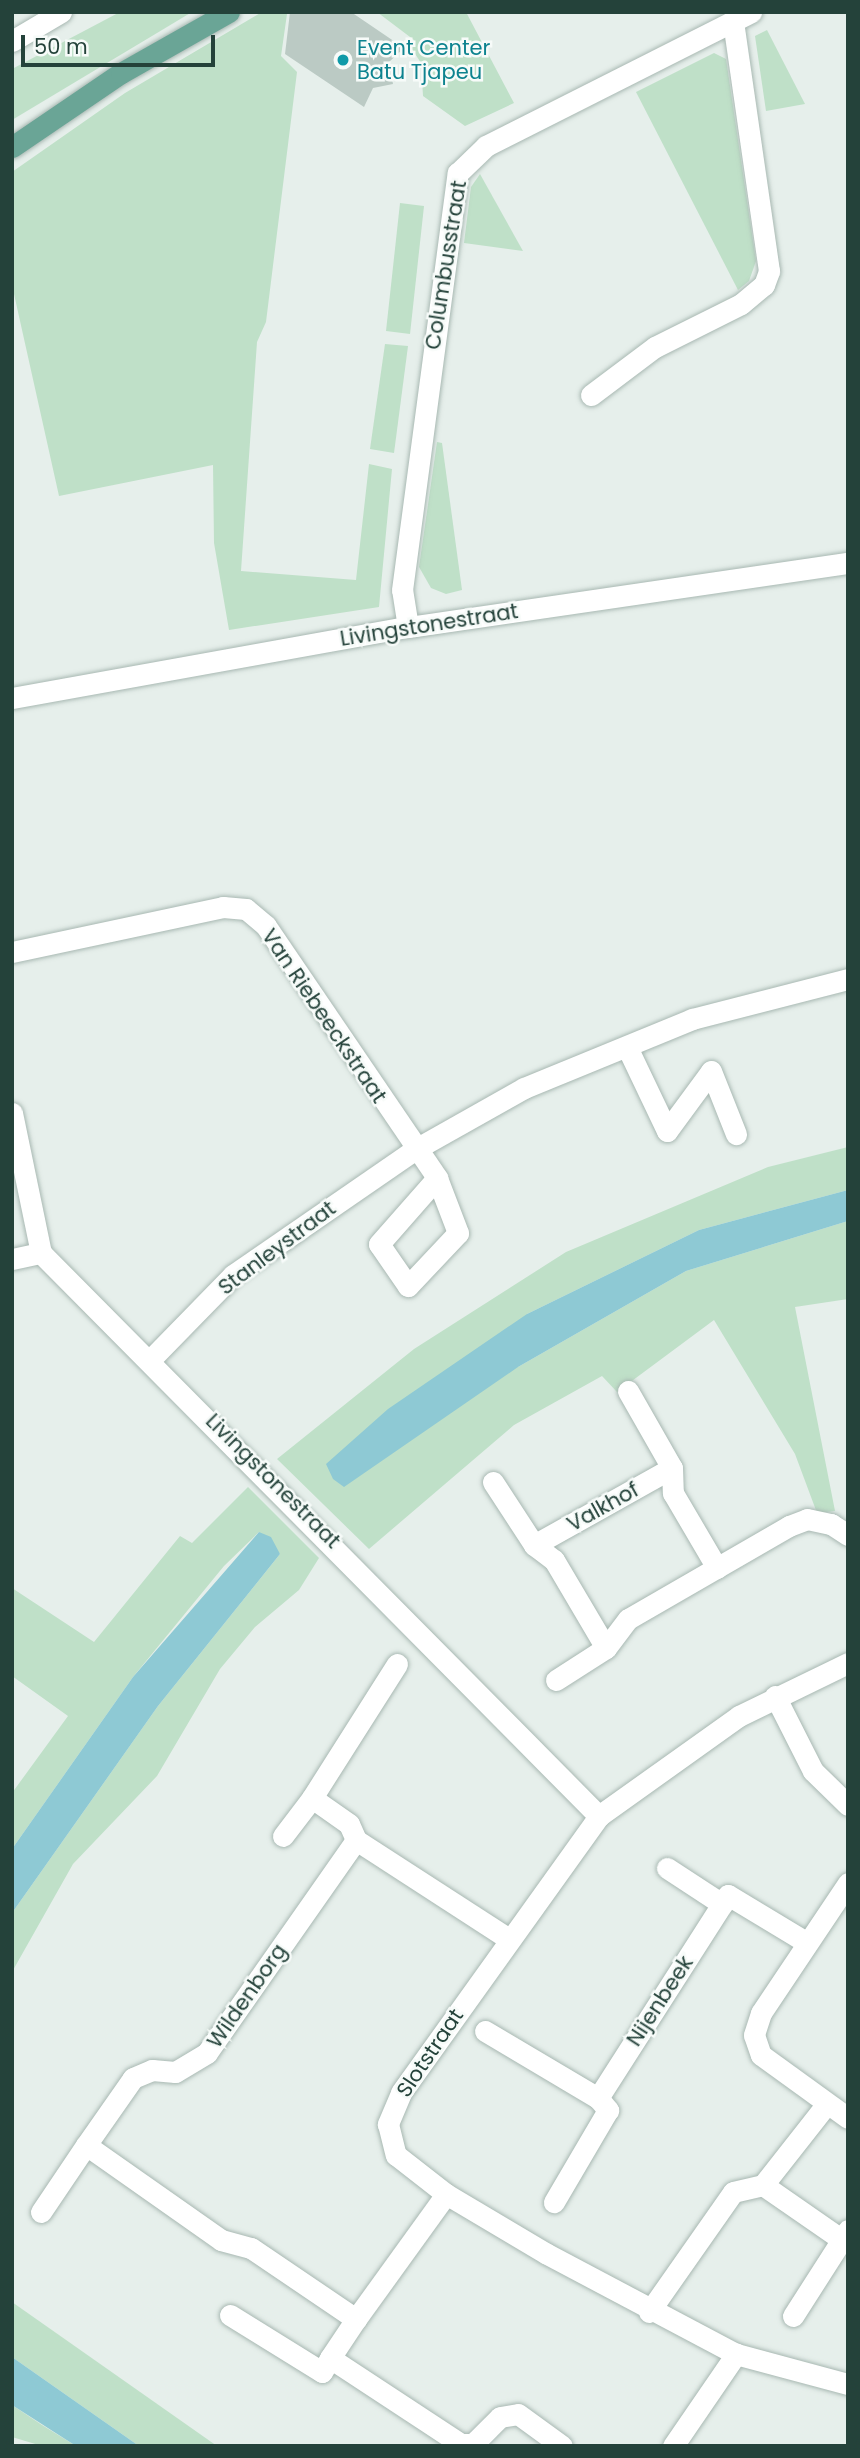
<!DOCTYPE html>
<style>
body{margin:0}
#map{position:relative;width:860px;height:2458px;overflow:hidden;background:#e6efeb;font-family:Poppins,sans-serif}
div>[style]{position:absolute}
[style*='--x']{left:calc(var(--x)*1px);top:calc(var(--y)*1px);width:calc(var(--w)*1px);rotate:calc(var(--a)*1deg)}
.green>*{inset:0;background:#bfe0c8}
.water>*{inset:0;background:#8ec9d4}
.building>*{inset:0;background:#bbcac4}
.roads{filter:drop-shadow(0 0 2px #a8b8b2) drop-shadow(0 0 2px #a8b8b2)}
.minor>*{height:21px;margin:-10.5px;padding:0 10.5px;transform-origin:10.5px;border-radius:10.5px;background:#fff}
.major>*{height:21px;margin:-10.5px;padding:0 10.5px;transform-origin:10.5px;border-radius:10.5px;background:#6aa596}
.dots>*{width:19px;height:19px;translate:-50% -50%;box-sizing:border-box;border:4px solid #f7fbf9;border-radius:50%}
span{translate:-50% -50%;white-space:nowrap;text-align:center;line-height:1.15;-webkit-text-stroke:5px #f7fbf9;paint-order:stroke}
.culture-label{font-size:21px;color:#0d838f}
.left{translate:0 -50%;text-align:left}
.street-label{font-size:21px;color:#24423a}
.frame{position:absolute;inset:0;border:14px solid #24423a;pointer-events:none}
.scale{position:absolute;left:21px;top:35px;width:194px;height:32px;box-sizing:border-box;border:4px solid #24423a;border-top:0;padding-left:9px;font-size:21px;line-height:24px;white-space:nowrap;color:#24423a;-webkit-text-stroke:5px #f7fbf9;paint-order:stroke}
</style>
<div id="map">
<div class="green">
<div style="clip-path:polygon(120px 12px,192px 12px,12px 120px,12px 69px)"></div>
<div style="clip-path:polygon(262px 12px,287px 14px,281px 56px,297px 72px,266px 322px,257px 342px,241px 571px,356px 580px,369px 464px,392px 469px,379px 607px,229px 630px,214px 543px,213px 465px,59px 496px,12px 285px,12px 172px,125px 93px)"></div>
<div style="clip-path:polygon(377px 12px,466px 12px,514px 103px,465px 126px,423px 96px,421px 63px,410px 46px,414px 40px)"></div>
<div style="clip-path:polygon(767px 30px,805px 104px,766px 111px,755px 36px)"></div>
<div style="clip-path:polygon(714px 53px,726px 59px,756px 261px,749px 281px,738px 290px,636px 92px)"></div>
<div style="clip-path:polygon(480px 174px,523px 251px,464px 243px,471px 187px)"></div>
<div style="clip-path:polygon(400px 203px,424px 206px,410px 334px,386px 331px)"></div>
<div style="clip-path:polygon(385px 344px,408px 346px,394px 453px,370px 449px)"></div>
<div style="clip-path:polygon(437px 442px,442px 443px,462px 590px,446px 594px,431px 588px,419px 567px)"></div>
<div style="clip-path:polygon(848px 1147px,848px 1190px,699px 1230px,527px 1314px,518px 1367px,686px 1271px,848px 1221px,848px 1299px,795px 1307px,835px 1511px,817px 1513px,795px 1454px,714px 1320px,617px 1392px,602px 1376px,514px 1425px,369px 1549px,277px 1459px,414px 1349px,566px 1252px,768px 1167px)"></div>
<div style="clip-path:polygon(248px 1487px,319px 1558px,299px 1590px,255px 1627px,220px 1669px,157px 1776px,73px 1864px,12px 1972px,12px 1913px,158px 1706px,280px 1554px,259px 1532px,224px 1566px,133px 1677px,12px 1849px,12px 1793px,68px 1716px,12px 1676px,12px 1588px,94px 1642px,180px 1536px,192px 1543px)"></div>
<div style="clip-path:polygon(12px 2302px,217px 2446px,139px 2446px,12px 2357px)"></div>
<div style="clip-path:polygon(12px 2405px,42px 2425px,76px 2446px,42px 2446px,12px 2437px)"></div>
</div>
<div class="water">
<div style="clip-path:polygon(848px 1190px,848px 1221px,686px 1271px,518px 1367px,344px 1487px,333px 1479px,326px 1464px,388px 1409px,527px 1314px,699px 1230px)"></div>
<div style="clip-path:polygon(259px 1532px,271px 1537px,280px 1554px,158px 1706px,12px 1913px,12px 1849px,133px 1677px)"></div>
<div style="clip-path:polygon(12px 2357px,139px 2446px,76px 2446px,12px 2405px)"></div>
</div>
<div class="building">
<div style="clip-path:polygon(290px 12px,351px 12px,404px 48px,389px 62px,393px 84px,373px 88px,364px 107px,285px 54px)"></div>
</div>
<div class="roads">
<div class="minor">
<div style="--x:12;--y:41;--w:57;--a:-30.6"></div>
<div style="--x:591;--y:395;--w:80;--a:-36.9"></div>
<div style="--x:655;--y:347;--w:96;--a:-26.6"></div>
<div style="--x:741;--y:304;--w:30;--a:-40"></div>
<div style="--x:764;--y:285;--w:15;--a:-70"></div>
<div style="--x:769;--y:271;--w:253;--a:-98.2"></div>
<div style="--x:408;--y:627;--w:37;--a:-99"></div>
<div style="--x:402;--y:590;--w:421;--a:-82.4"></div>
<div style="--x:458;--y:173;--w:39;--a:-44"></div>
<div style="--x:486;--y:146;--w:297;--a:-26.8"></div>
<div style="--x:12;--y:698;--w:402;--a:-10.2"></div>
<div style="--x:408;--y:627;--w:445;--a:-8.3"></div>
<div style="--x:12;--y:952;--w:216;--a:-12"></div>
<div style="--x:223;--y:907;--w:23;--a:5"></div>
<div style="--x:246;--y:909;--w:26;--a:40"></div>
<div style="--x:266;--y:926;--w:305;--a:55.8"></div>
<div style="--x:437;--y:1178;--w:59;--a:69.1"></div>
<div style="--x:458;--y:1233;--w:73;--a:133.3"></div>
<div style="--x:408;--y:1286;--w:51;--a:-124.6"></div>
<div style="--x:379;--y:1244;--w:88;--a:-48.7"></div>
<div style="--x:627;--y:1047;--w:93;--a:64.5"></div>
<div style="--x:667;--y:1131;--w:74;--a:-53.7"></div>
<div style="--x:711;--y:1071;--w:68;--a:68.4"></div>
<div style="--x:12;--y:1113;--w:143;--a:78.3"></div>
<div style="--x:41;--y:1253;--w:793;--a:45.26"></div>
<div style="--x:12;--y:1259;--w:30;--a:-12"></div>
<div style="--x:151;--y:1359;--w:117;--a:-45.7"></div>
<div style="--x:233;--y:1275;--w:220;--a:-34.6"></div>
<div style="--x:414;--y:1150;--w:126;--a:-29.4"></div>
<div style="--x:524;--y:1088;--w:182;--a:-22.3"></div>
<div style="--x:692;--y:1019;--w:161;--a:-14.4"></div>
<div style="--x:628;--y:1391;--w:89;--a:60.3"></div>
<div style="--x:672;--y:1468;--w:25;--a:88"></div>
<div style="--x:673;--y:1493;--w:87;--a:59.6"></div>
<div style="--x:493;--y:1482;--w:75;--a:56.9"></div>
<div style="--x:534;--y:1545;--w:25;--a:37"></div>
<div style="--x:554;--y:1560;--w:102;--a:59.4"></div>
<div style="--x:606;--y:1648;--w:36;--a:-53"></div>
<div style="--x:628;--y:1619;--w:186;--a:-30"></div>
<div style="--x:789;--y:1526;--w:19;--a:-21"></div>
<div style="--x:807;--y:1519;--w:25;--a:12"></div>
<div style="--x:831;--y:1524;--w:20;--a:33"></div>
<div style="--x:534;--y:1545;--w:158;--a:-29.2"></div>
<div style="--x:848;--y:1663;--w:121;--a:154.1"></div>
<div style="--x:739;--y:1716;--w:172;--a:144.5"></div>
<div style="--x:599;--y:1816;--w:340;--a:125.6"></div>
<div style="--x:401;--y:2093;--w:34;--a:113"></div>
<div style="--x:388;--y:2124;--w:32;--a:76"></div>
<div style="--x:396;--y:2155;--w:63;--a:38"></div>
<div style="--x:446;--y:2194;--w:117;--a:30.7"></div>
<div style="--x:547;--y:2254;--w:214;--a:27.9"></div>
<div style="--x:736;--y:2354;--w:116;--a:15"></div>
<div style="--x:397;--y:1664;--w:159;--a:122.4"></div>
<div style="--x:312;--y:1798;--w:45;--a:35.1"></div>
<div style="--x:349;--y:1824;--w:17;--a:66"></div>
<div style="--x:356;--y:1840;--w:260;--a:125"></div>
<div style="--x:207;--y:2053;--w:37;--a:149"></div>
<div style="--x:175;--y:2072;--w:23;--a:-175"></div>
<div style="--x:152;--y:2070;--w:21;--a:157"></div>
<div style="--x:133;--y:2078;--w:82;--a:125"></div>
<div style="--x:86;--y:2145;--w:165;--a:35.1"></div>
<div style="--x:221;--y:2240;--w:31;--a:15"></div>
<div style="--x:251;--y:2248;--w:127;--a:34.1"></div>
<div style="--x:356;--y:2319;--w:47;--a:123.7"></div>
<div style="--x:330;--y:2358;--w:157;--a:33.3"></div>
<div style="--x:461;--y:2444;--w:12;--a:0"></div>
<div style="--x:473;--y:2444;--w:38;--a:-45"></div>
<div style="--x:500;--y:2417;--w:18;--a:-9"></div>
<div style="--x:518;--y:2414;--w:54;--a:36"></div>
<div style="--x:556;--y:1680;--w:59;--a:-32.6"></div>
<div style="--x:775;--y:1696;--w:84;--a:63.1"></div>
<div style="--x:813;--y:1771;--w:49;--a:44.2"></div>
<div style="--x:283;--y:1836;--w:48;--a:-52.7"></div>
<div style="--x:356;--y:1840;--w:182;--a:32.9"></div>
<div style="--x:667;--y:1868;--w:66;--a:33.2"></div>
<div style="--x:848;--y:1883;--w:156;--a:123.8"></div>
<div style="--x:761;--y:2013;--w:23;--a:108"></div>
<div style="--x:754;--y:2035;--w:21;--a:71"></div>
<div style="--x:761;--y:2055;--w:107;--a:35.9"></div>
<div style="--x:485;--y:2031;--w:131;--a:30.7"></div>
<div style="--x:598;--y:2098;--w:16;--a:50"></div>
<div style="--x:608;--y:2110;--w:107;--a:120.4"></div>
<div style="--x:598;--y:2098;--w:241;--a:-57.4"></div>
<div style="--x:728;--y:1895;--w:91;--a:31.1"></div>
<div style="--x:763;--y:2185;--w:95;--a:34.7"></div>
<div style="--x:41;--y:2212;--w:81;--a:-56.1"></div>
<div style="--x:649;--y:2312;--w:146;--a:-55"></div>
<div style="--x:733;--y:2192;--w:31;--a:-13"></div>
<div style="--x:763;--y:2185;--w:102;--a:-51.8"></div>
<div style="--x:230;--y:2315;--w:108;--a:31.8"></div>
<div style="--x:322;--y:2372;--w:16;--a:-60"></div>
<div style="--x:793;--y:2316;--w:102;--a:-57.4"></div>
<div style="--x:356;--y:2319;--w:154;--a:-54.2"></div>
<div style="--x:673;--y:2446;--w:112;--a:-55.6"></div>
</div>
<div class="major">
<div style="--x:12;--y:147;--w:132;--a:-34.2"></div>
<div style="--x:121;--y:73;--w:124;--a:-29.5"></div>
</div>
</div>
<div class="dots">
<div style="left:343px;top:60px;background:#0f9aa8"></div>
</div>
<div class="culture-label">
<span class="left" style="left:357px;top:60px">Event Center<br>Batu Tjapeu</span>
</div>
<div class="street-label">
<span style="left:446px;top:265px;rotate:-81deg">Columbusstraat</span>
<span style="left:429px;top:625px;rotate:-9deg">Livingstonestraat</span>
<span style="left:324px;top:1016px;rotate:56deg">Van Riebeeckstraat</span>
<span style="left:277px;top:1248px;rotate:-37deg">Stanleystraat</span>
<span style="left:273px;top:1481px;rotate:45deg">Livingstonestraat</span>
<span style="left:603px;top:1507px;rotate:-29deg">Valkhof</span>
<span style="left:247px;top:1996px;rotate:-55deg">Wildenborg</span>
<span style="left:660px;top:2001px;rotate:-57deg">Nijenbeek</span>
<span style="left:430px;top:2053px;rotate:-56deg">Slotstraat</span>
</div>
<div class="frame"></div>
<div class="scale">50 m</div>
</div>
